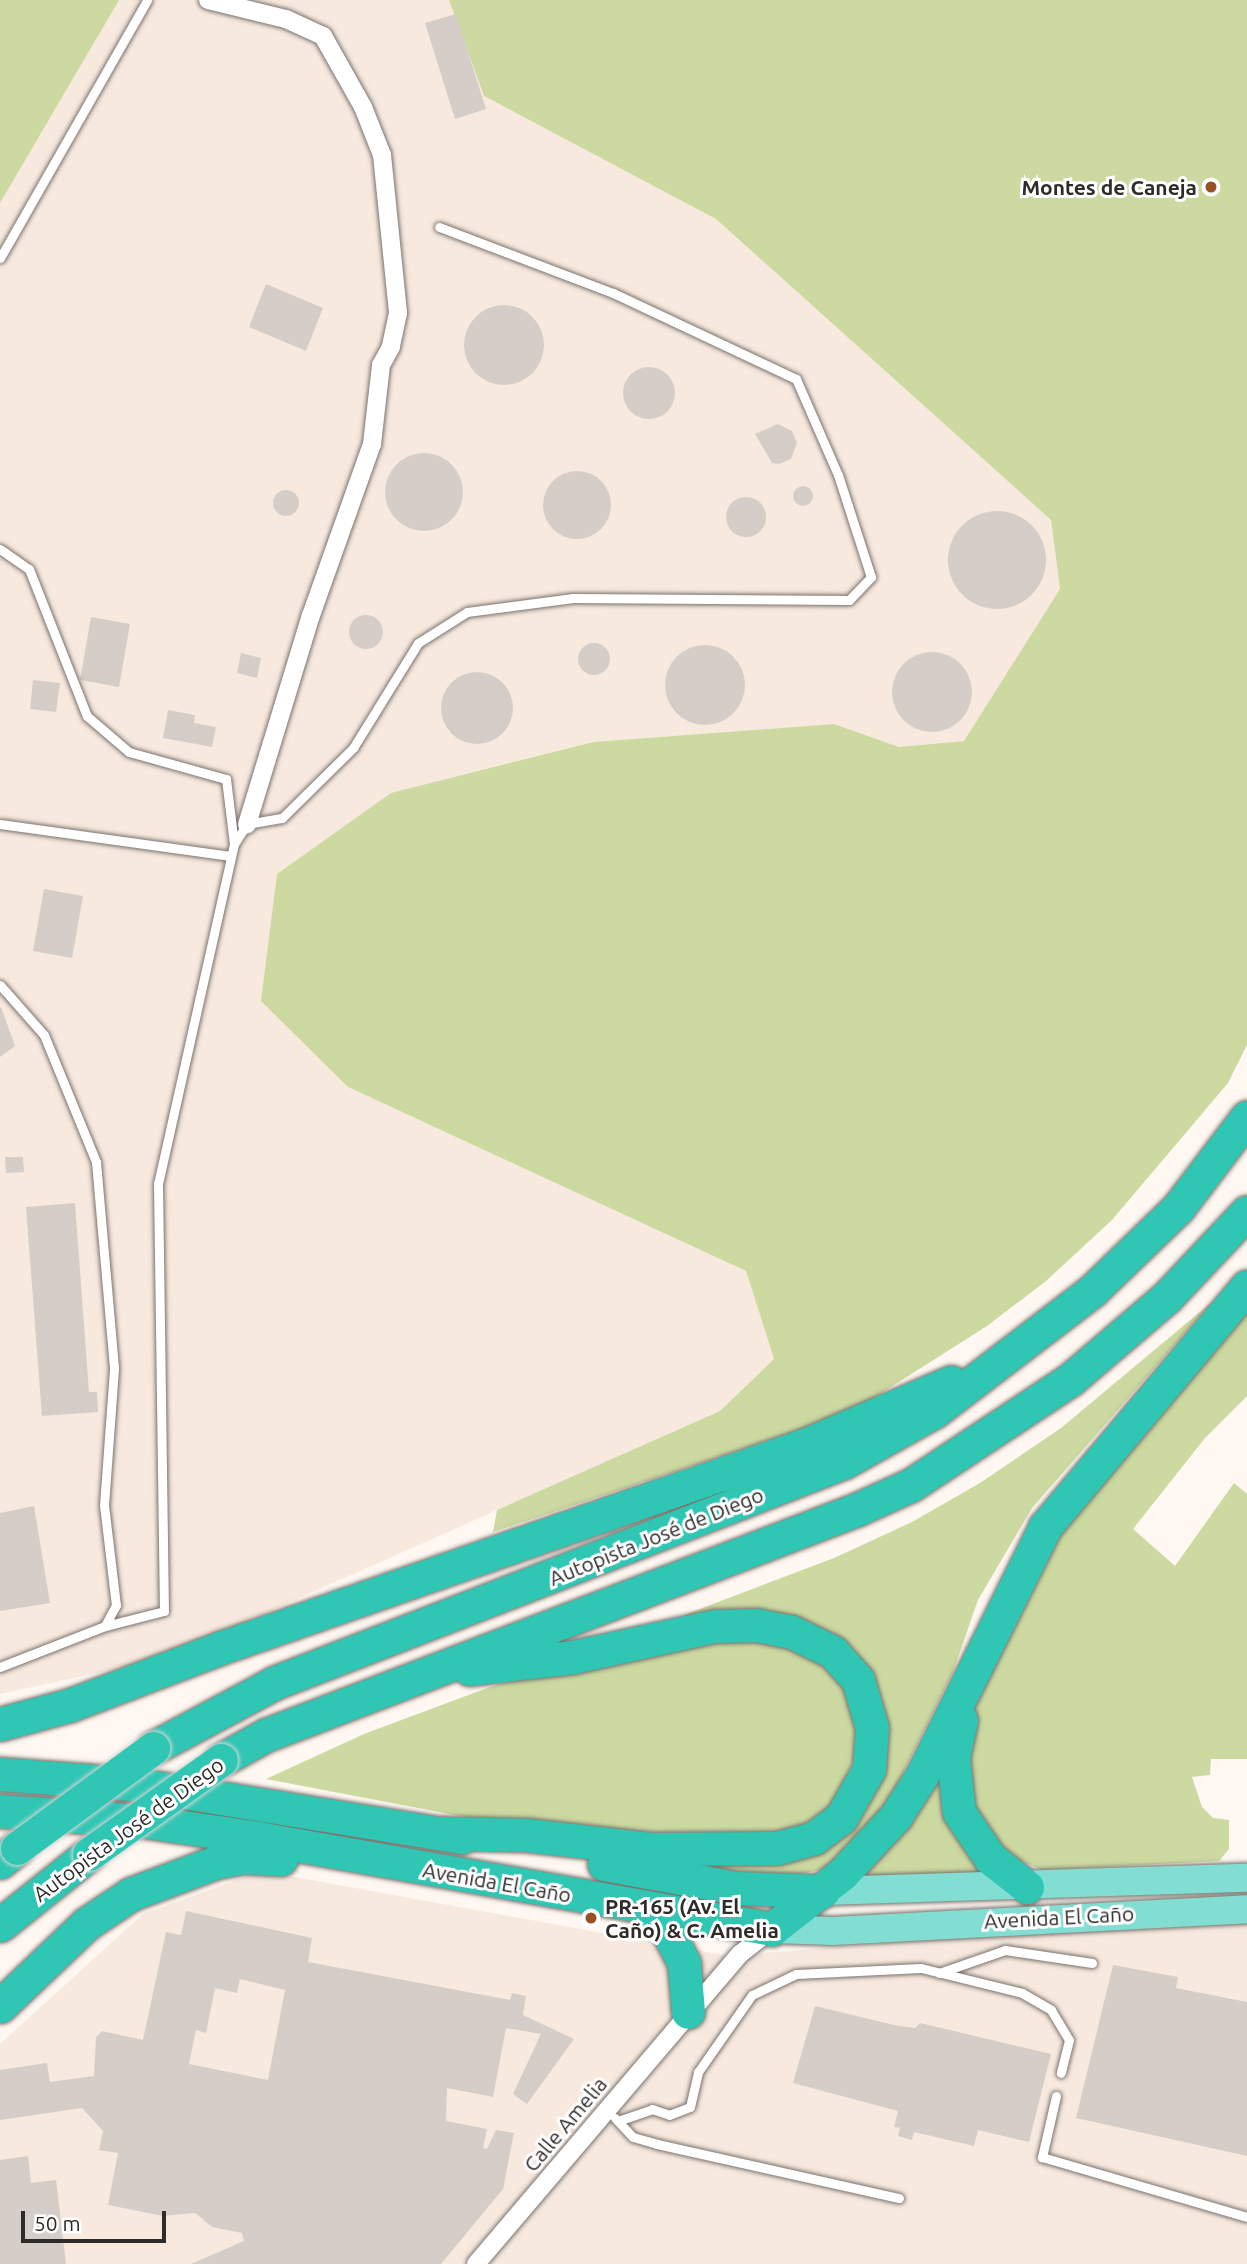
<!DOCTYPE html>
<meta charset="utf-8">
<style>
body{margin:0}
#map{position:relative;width:1247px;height:2264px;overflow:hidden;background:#fff7f1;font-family:Ubuntu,sans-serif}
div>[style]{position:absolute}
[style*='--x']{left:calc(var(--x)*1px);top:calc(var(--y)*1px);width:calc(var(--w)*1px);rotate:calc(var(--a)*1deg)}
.built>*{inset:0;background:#f7e9de}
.green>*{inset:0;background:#ccdaa1}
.building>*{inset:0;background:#d5cec8}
.round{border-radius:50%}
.roads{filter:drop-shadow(0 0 2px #79736e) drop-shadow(0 0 2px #79736e)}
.lane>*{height:9px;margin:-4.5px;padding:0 4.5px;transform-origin:4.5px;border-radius:4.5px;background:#fff}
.street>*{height:18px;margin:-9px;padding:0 9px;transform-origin:9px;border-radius:9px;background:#fff}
.primary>*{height:28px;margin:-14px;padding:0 14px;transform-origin:14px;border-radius:14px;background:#82ddd2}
.highway>*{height:33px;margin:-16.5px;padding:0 16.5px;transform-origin:16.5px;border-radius:16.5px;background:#2fc6b4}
.bridges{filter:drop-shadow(0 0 2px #d5d5d4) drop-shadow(0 0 2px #d5d5d4)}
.highway-bridge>*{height:33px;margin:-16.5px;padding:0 16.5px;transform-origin:16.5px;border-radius:16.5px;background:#2fc6b4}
.dots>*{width:19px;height:19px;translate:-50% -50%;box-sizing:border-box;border:4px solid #fff;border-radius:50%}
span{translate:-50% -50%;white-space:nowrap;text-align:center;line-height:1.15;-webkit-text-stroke:6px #fff;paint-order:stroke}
.poi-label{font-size:21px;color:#2e2b29;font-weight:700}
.right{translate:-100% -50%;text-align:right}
.left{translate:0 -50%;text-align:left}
.street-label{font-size:21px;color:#2e2b29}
.scale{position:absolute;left:21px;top:2211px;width:145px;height:32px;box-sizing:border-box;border:4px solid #2e2b29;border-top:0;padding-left:9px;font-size:21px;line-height:24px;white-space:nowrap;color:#2e2b29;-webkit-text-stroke:5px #fff;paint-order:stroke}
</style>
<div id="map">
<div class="built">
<div style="clip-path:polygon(0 0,449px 0,484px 96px,716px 219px,1051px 520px,1060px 589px,965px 741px,899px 747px,834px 724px,348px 1087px,746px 1271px,774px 1359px,720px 1411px,162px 1659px,0 1694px)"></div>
<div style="clip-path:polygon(262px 1871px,728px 1956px,1075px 1928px,1247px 1924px,1247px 2264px,0 2264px,0 2044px,143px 1914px)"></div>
</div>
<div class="green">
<div style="clip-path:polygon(0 0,119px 0,0 203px)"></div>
<div style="clip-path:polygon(449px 0,1247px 0,1247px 1045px,1228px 1083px,1112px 1220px,1046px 1281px,987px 1326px,850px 1413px,493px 1532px,497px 1510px,720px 1411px,774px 1359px,746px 1271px,348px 1087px,261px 1001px,277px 874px,391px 793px,594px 742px,834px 724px,899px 747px,964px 741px,1060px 589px,1051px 520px,716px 219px,484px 96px)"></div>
<div style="clip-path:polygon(1213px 1301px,1032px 1508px,978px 1600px,953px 1672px,887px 1805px,825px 1869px,785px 1877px,689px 1869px,690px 1859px,747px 1861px,869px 1793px,847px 1653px,686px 1619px,684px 1615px,834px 1558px,912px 1522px,980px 1483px,1061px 1428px)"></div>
<div style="clip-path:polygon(1247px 1304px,1247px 1396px,1205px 1438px,1133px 1529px,1175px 1566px,1234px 1483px,1247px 1494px,1247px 1759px,1211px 1759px,1210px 1775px,1192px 1777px,1202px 1807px,1213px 1818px,1229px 1820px,1229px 1849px,1219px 1861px,1042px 1870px,1009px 1856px,968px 1815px,967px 1715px,1060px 1531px)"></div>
<div style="clip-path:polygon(742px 1632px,819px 1655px,850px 1694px,858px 1720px,856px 1753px,836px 1802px,796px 1832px,571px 1837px,266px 1779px,364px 1734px,490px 1687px,564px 1665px)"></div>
<div style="clip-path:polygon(934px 1784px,939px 1784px,943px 1803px,996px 1878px,856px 1878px)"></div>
</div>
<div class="building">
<div style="clip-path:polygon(456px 14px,486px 109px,455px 119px,425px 23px)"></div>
<div style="clip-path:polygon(266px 284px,323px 308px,306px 351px,249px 327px)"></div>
<div class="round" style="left:464px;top:305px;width:80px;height:80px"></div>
<div class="round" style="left:623px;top:367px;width:52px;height:52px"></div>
<div style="clip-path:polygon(778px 424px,792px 431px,797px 443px,791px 459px,779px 464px,772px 463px,755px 434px)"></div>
<div class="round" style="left:385px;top:453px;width:78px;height:78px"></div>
<div class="round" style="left:543px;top:471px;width:68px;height:68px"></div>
<div class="round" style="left:793px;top:486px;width:20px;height:20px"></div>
<div class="round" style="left:273px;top:490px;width:26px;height:26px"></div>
<div class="round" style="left:726px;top:497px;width:40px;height:40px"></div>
<div class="round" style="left:948px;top:511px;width:98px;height:98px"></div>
<div class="round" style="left:349px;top:615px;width:34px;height:34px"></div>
<div style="clip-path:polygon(91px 617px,130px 624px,119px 687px,80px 680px)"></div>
<div class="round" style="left:578px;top:643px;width:32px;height:32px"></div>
<div class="round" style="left:665px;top:645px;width:80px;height:80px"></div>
<div class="round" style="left:892px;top:652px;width:80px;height:80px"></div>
<div style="clip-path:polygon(241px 653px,261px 658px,257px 678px,237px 673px)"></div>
<div class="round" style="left:441px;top:672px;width:72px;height:72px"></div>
<div style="clip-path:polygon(33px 680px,60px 683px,56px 712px,30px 709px)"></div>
<div style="clip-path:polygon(168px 710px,195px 715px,194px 723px,216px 727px,212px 747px,163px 738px)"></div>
<div style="clip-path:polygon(44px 889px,83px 896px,72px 958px,33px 951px)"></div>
<div style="clip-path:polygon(1px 1007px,15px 1046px,0 1057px,0 1008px)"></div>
<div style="clip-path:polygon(5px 1157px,23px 1157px,24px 1172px,6px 1173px)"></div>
<div style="clip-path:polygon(75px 1203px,89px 1392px,97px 1392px,98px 1412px,42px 1416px,26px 1207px)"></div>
<div style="clip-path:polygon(34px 1506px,50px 1603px,0 1611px,0 1513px)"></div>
<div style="clip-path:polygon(evenodd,186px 1911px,312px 1938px,308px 1962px,510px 2000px,512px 1993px,526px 1996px,523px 2015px,574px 2039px,527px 2104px,513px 2094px,541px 2034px,506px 2028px,493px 2097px,447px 2088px,446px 2121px,487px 2129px,483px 2148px,487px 2149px,496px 2130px,514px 2133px,503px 2189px,441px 2264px,191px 2264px,244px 2241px,242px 2233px,212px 2227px,195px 2213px,163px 2216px,108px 2205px,118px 2153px,99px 2150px,103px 2131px,82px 2108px,0 2120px,0 2070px,47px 2063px,50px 2082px,94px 2076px,96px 2037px,102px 2031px,143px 2040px,166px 1932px,181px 1935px,186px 1911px,240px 1979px,285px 1990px,268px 2080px,189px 2064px,196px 2030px,206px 2033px,215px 1988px,237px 1993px,240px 1979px)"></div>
<div style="clip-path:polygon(1113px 1965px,1178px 1977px,1176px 1988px,1247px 2002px,1247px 2156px,1076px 2118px)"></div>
<div style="clip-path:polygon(815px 2006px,894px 2025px,915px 2028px,920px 2023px,1051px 2054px,1029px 2142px,978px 2130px,974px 2146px,914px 2132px,912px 2140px,898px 2136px,900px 2128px,894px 2127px,898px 2111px,793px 2083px)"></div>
<div style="clip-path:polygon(28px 2156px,31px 2183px,56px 2180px,66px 2264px,0 2264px,0 2160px)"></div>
</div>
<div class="roads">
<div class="lane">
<div style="--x:0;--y:258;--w:297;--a:-60.3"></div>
<div style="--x:0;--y:549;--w:35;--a:35"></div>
<div style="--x:29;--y:569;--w:158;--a:68.5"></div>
<div style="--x:87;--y:716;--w:55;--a:40.6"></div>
<div style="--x:129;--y:752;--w:101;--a:15.6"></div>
<div style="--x:226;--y:779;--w:65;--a:83"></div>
<div style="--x:234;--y:844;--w:347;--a:102.6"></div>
<div style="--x:158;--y:1183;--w:428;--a:89.2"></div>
<div style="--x:164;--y:1611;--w:61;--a:165.7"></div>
<div style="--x:105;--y:1626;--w:113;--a:158.7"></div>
<div style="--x:0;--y:824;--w:233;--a:7.9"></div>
<div style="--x:234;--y:844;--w:24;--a:-57"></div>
<div style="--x:247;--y:824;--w:36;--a:-10"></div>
<div style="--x:282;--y:818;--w:100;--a:-44.6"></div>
<div style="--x:353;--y:748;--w:123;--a:-58.2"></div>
<div style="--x:418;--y:643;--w:58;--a:-32.3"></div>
<div style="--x:467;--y:612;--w:107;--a:-7.5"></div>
<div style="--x:573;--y:598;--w:276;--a:0.4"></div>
<div style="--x:849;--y:600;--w:32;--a:-46"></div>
<div style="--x:871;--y:577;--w:107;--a:-107.9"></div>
<div style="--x:838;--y:475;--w:105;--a:-113.6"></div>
<div style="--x:796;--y:379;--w:202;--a:-154.8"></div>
<div style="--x:613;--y:293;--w:186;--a:-159.2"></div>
<div style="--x:0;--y:985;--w:67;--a:48.7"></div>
<div style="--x:44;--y:1035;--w:137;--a:67.7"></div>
<div style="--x:96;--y:1162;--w:208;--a:85"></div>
<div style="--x:114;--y:1369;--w:136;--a:94.2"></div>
<div style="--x:104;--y:1505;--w:101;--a:83.2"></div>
<div style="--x:116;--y:1605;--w:24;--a:118"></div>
<div style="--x:939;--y:1973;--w:70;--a:-19.2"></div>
<div style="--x:1005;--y:1950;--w:88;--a:8.5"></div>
<div style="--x:1056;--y:2096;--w:63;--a:102.9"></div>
<div style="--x:1042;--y:2157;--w:214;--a:16.3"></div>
<div style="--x:615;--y:2118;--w:26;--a:47"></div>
<div style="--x:633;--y:2137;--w:25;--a:16"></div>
<div style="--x:657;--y:2144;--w:248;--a:12.6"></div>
<div style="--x:618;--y:2121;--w:36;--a:-19"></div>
<div style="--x:652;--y:2109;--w:18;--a:19"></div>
<div style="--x:669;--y:2115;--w:22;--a:-21"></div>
<div style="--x:690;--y:2107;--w:36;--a:-77"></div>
<div style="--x:698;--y:2072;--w:94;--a:-55"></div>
<div style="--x:752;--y:1995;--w:49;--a:-25.5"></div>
<div style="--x:796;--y:1974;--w:125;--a:-2.7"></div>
<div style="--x:921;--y:1968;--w:104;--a:13.9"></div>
<div style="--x:1022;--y:1993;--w:34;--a:30"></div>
<div style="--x:1051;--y:2010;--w:35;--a:59"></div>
<div style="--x:1069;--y:2040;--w:34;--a:104"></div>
</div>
<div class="street">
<div style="--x:208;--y:0;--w:80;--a:13.7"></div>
<div style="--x:286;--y:19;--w:41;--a:24.7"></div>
<div style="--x:323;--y:36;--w:81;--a:60.6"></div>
<div style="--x:363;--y:107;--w:52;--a:68.4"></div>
<div style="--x:382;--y:155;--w:159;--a:84.2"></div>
<div style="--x:398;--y:313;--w:35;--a:102"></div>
<div style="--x:391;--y:347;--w:21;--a:119"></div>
<div style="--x:381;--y:365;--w:80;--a:96.5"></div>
<div style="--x:372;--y:444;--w:182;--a:109.6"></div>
<div style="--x:311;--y:615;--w:219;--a:107"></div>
<div style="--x:476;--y:2264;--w:407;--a:-49.6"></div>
<div style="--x:740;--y:1954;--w:41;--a:-38"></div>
</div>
<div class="primary">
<div style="--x:823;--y:1891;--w:424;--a:-1.8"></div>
<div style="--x:772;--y:1929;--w:61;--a:1.9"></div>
<div style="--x:833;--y:1931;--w:415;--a:-3"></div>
</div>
<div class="highway">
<div style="--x:961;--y:1720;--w:38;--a:102"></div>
<div style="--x:953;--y:1757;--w:55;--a:83.8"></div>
<div style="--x:959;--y:1812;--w:55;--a:56"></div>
<div style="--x:990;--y:1858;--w:47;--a:38.1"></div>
<div style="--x:0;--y:1724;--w:73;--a:-15.2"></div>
<div style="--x:70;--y:1705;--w:160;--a:-20.8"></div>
<div style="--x:220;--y:1648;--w:619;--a:-19.14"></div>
<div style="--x:805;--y:1445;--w:159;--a:-23.3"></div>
<div style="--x:153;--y:1748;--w:137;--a:-28.2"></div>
<div style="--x:274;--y:1683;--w:611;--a:-21.19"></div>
<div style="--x:844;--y:1462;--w:104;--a:-29.3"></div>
<div style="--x:935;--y:1411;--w:198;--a:-37.4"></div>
<div style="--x:1092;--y:1291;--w:120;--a:-44"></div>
<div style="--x:1178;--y:1208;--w:114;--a:-52.8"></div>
<div style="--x:221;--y:1760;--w:51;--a:-29.1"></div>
<div style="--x:266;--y:1735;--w:634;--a:-20.89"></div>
<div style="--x:858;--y:1509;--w:58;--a:-24.4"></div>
<div style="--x:911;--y:1485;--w:192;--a:-33.5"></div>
<div style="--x:1071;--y:1379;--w:125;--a:-40.5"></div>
<div style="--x:1166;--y:1298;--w:118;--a:-46.7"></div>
<div style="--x:0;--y:1774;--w:134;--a:4.3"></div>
<div style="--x:134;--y:1784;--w:332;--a:9.2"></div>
<div style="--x:0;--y:1811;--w:142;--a:4"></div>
<div style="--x:142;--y:1821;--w:117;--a:8.3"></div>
<div style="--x:258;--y:1838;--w:522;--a:10.04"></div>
<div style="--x:772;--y:1929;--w:89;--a:-38.2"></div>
<div style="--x:842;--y:1874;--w:79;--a:-47"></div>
<div style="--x:896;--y:1816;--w:49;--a:-57.6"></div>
<div style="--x:922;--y:1775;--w:277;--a:-63.6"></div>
<div style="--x:1045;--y:1527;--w:314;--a:-50"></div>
<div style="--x:440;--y:1833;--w:87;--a:1.3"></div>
<div style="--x:527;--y:1835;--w:126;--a:6.4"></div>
<div style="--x:652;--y:1849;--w:125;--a:-0.5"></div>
<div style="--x:777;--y:1848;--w:38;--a:-15"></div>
<div style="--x:814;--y:1838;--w:34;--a:-37"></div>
<div style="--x:841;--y:1818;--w:56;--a:-60.3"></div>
<div style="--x:869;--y:1769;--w:41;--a:-85.8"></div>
<div style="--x:872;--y:1728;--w:50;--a:-106.3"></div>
<div style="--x:858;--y:1680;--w:38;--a:-132"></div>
<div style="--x:833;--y:1652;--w:46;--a:-154"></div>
<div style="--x:792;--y:1632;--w:36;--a:-169"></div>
<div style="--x:757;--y:1625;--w:43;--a:178.7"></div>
<div style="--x:714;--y:1626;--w:144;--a:167.6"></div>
<div style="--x:573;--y:1657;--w:104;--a:173.4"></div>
<div style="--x:0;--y:1862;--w:22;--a:-39"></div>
<div style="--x:604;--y:1864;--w:134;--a:10.3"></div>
<div style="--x:736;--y:1888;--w:87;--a:2"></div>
<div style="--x:643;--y:1908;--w:33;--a:43"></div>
<div style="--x:667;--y:1930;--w:38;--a:63"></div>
<div style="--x:684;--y:1964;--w:48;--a:85.2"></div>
<div style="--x:0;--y:1925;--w:114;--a:-38.6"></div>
<div style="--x:0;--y:2006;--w:119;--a:-43.6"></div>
<div style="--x:86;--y:1924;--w:54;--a:-33.7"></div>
<div style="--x:131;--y:1894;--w:91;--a:-20.6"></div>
<div style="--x:216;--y:1862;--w:27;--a:-10"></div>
<div style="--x:243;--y:1857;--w:38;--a:3"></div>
</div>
</div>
<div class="bridges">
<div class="highway-bridge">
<div style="--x:17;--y:1848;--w:169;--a:-36.3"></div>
<div style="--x:89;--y:1854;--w:162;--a:-35.5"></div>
</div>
</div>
<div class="dots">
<div style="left:1211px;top:187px;background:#975126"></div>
<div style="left:591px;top:1918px;background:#975126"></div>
</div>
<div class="poi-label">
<span class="right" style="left:1197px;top:187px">Montes de Caneja</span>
<span class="left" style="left:605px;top:1918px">PR-165 (Av. El<br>Caño) &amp; C. Amelia</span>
</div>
<div class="street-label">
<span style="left:656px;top:1536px;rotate:-22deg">Autopista José de Diego</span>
<span style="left:128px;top:1829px;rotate:-36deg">Autopista José de Diego</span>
<span style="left:497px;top:1882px;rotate:10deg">Avenida El Caño</span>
<span style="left:1059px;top:1917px;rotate:-3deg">Avenida El Caño</span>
<span style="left:565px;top:2124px;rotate:-50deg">Calle Amelia</span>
</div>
<div class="scale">50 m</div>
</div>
